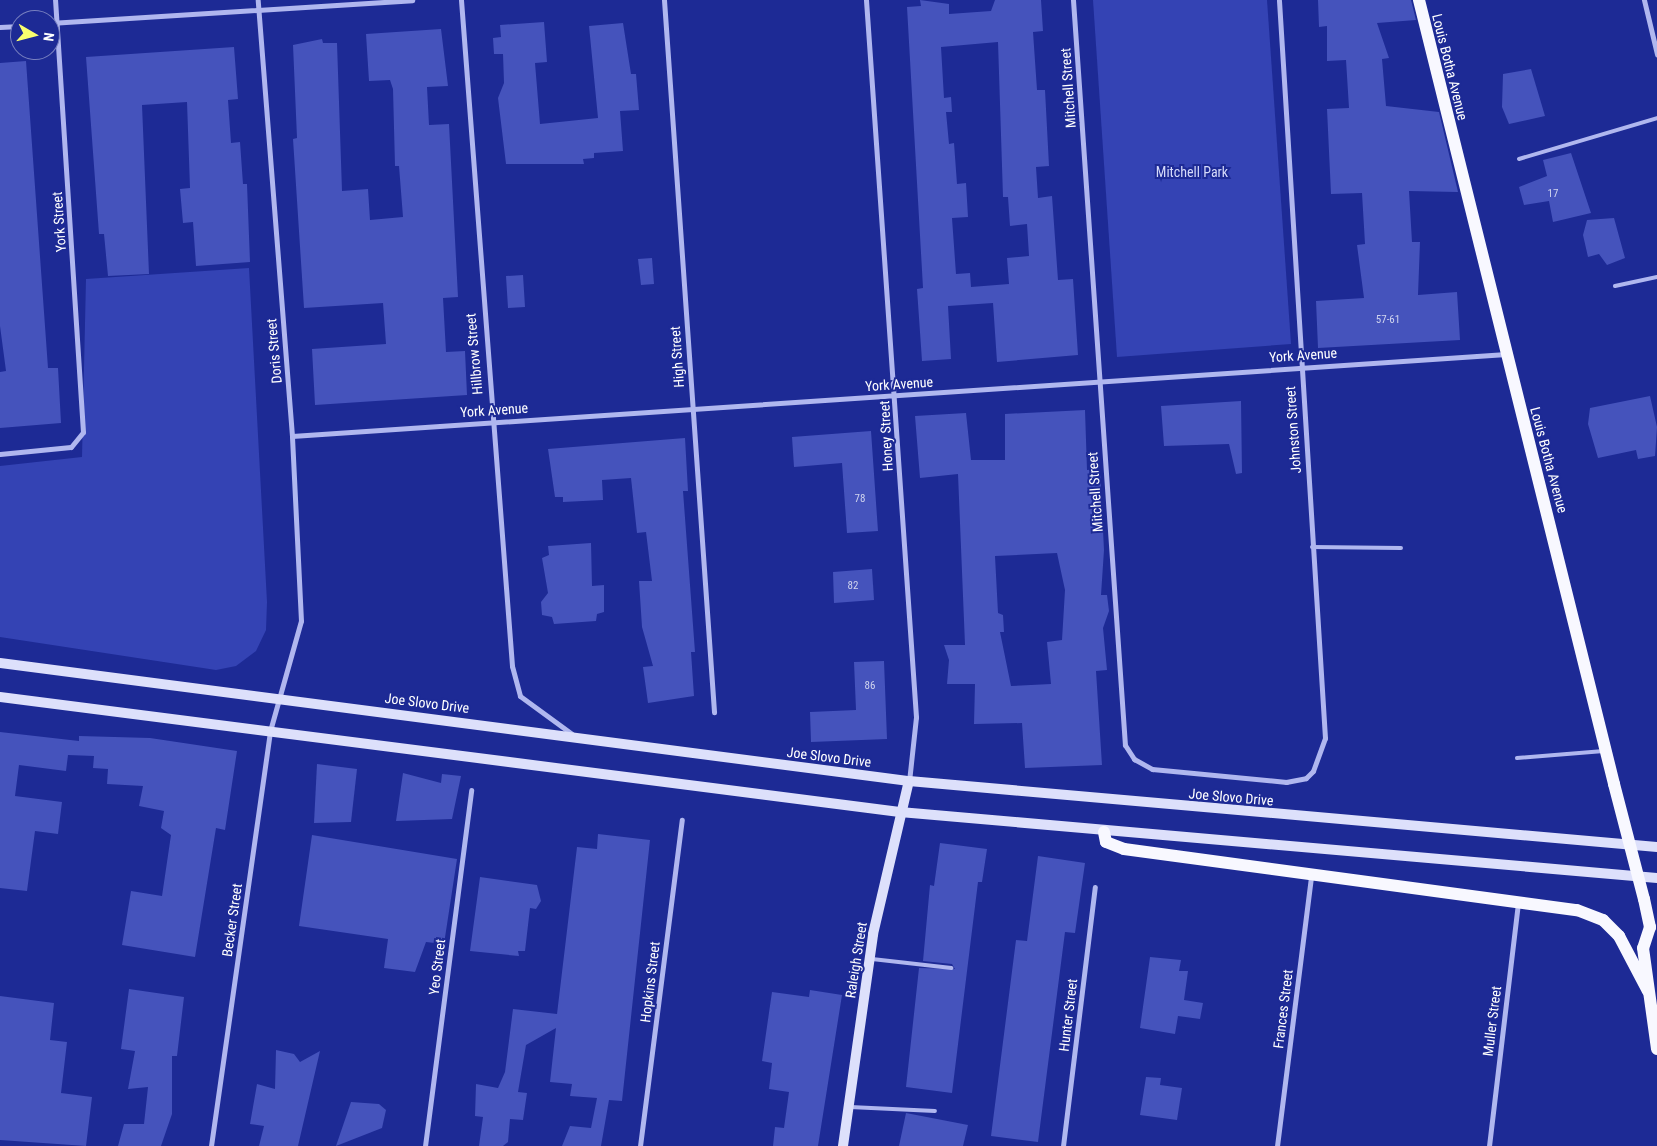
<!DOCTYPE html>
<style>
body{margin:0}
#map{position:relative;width:1657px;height:1146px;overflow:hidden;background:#1d2a95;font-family:"Roboto Condensed",sans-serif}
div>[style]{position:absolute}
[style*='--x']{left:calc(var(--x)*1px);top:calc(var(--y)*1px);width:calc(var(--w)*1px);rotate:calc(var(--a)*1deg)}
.green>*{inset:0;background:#3443b4}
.building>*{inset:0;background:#4553bc}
.service>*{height:4px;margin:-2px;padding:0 2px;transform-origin:2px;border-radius:2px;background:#b0b7ef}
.minor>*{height:5px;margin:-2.5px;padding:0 2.5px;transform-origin:2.5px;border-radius:2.5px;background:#b0b7ef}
.secondary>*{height:10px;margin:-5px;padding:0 5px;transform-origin:5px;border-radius:5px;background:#dde0fb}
.primary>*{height:12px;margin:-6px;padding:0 6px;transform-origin:6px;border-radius:6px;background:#f8f8ff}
.primary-bridge>*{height:12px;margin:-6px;padding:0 6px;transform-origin:6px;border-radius:6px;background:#f8f8ff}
span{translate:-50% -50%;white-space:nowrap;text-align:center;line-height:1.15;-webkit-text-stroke:4px #1d2a95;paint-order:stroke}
.number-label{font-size:11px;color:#d0d4ee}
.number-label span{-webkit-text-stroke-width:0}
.street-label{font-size:14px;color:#fff}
.park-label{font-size:14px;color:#d6dbfb}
.north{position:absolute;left:10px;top:10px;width:50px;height:50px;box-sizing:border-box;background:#1d2a95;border:1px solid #777fbf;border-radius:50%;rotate:98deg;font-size:14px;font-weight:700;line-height:20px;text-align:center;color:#fff}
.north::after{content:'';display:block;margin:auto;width:18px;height:22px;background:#f9ff6e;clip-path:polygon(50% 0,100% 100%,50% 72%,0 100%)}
</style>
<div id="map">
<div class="green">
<div style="clip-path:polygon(1093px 0,1267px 0,1291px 344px,1117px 357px)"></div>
<div style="clip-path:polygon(249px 268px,267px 602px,266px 630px,256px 651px,236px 666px,216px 670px,0 637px,0 466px,82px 457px,86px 279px)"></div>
</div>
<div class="building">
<div style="clip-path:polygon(evenodd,920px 0,949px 4px,949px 14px,991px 11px,995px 0,1041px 0,1043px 31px,1033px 32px,1037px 90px,1045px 90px,1049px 166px,1036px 167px,1038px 198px,1052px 196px,1058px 280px,1073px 279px,1078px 355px,997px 362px,993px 303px,948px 306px,951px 359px,922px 361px,917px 289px,923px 288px,907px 7px,921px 6px,920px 0,998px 42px,1003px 197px,1008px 197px,1010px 226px,1027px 224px,1029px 256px,1007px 258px,1009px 284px,971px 287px,970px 273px,956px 274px,952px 218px,968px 217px,966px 183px,957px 184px,954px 143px,949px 144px,946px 112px,952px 112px,951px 97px,944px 98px,941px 47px,998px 42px)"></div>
<div style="clip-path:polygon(1318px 0,1411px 0,1416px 20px,1377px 23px,1389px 58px,1382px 59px,1386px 106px,1439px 112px,1458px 192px,1409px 191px,1412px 242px,1420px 242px,1418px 295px,1457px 292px,1460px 340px,1318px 348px,1316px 301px,1364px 298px,1357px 245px,1365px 244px,1362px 193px,1331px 194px,1327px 109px,1349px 108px,1346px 60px,1327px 61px,1327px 26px,1319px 27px)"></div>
<div style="clip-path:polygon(544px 22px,547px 62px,535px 63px,540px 124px,598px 118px,589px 26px,623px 23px,631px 74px,636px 74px,639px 110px,620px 111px,623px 151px,594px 153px,594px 158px,583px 159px,584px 164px,506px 164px,498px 98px,504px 83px,503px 54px,494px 54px,493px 38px,501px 37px,500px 25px)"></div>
<div style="clip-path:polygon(441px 29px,448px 86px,427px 87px,429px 125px,449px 124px,458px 297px,443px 298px,446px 352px,465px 351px,467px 395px,315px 405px,312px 349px,386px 344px,383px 303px,304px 308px,293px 139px,297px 138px,293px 45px,322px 39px,323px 43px,337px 43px,342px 191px,368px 189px,370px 220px,403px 217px,399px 166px,395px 166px,393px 89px,390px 80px,369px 81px,366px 34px)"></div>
<div style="clip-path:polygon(234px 47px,238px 99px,228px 100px,231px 143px,240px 142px,243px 184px,247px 184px,250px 262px,196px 266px,193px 222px,183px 223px,180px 189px,190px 188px,187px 102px,142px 105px,149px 274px,108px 276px,104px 234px,99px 234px,86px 57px)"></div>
<div style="clip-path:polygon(26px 61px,48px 368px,58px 368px,61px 423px,0 428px,0 372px,6px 371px,0 326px,0 63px)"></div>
<div style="clip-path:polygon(1531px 69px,1545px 116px,1509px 124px,1502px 107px,1503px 74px)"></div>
<div style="clip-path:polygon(1571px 153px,1591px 213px,1553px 222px,1549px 201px,1524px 205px,1519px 187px,1547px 176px,1543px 160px)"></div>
<div style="clip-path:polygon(1614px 218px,1625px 258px,1607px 265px,1599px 254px,1588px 257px,1583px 235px,1587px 220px)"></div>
<div style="clip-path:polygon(652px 258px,654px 284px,641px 285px,638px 259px)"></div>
<div style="clip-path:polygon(523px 275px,525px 307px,508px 308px,506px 276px)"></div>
<div style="clip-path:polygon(1650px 396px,1657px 427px,1655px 456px,1638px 459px,1636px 450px,1598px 458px,1588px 424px,1590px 408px)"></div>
<div style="clip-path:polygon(1241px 401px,1242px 473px,1236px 474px,1229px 444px,1164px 446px,1161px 406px)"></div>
<div style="clip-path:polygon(evenodd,1085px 410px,1087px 470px,1100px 469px,1104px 550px,1101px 595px,1107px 595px,1109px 611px,1103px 628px,1107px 670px,1096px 671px,1102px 765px,1025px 768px,1022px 723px,974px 724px,975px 684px,947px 684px,949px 660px,944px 645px,965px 645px,958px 474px,920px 478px,915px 416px,966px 413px,971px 460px,1005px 460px,1005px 414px,1085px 410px,1057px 553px,1065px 590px,1062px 640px,1047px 642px,1051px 684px,1011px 686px,1000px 632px,1004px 632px,1003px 615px,998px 613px,995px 556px,1057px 553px)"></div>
<div style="clip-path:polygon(871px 431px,878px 531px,847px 533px,842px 463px,794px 467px,792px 437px)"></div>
<div style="clip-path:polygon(685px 438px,688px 491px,683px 491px,695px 652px,691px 652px,694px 696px,648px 703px,643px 667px,653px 666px,642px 627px,639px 581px,652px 581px,646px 532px,637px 533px,631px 478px,602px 480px,603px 500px,563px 502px,563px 497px,555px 497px,548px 449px)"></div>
<div style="clip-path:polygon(591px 543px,592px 586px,604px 585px,604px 612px,597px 614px,596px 621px,554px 624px,552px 617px,542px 615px,541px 602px,548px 593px,542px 558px,549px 555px,548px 546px)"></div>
<div style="clip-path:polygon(872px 569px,874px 600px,834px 603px,833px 572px)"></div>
<div style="clip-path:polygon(884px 661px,887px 739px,811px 742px,810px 712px,856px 710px,854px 662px)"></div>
<div style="clip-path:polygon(0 732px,79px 741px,79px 736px,150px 738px,237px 751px,225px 830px,216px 828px,195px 957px,122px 945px,131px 891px,162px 896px,171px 835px,161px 828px,164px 811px,139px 806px,143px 786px,107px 784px,108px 769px,93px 768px,94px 756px,68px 755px,66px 771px,19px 765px,15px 796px,62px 802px,58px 834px,35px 831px,27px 891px,0 888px)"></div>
<div style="clip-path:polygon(317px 764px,357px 769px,351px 822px,314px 823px)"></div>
<div style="clip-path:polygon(403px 773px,441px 783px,442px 774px,461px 776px,452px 819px,396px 821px)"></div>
<div style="clip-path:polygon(598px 834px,650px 840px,622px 1101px,609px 1100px,601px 1146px,562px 1146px,570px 1126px,591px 1128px,597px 1098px,570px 1096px,572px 1084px,550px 1082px,556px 1028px,526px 1045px,518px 1092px,527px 1093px,523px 1120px,510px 1119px,508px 1142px,503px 1146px,479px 1146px,483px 1117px,475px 1116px,476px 1084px,498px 1088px,505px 1072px,513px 1009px,557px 1014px,577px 847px,597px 849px)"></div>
<div style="clip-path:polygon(312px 835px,457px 859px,444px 944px,426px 942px,415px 972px,384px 968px,388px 939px,299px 926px)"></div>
<div style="clip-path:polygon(940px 843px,987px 849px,982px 882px,978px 882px,952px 1093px,906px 1087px,919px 968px,955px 969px,952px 964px,923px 961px,930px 885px,934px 886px)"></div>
<div style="clip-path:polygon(1038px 856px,1085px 863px,1075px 933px,1065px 932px,1038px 1142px,991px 1136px,1016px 940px,1027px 941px)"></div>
<div style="clip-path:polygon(480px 877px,537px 885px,541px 901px,536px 909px,530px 908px,525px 951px,518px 951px,519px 956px,470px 951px)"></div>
<div style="clip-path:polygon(1150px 957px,1181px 960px,1179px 971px,1188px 971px,1184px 1000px,1203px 1003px,1200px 1019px,1178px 1016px,1175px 1034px,1140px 1028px)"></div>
<div style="clip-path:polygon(129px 989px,184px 997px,177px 1056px,172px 1056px,172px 1114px,161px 1146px,118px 1146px,124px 1124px,144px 1124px,148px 1087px,128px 1089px,135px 1051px,121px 1049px)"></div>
<div style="clip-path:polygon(810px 990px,842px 995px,818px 1146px,773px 1146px,775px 1127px,784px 1128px,789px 1092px,769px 1089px,772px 1063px,762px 1061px,772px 992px,809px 997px)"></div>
<div style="clip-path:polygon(0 996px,54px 1003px,50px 1040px,67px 1042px,61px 1093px,92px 1097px,86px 1146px,0 1140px)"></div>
<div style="clip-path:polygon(276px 1050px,294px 1054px,300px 1062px,320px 1051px,298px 1146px,259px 1146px,264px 1126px,250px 1124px,257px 1084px,275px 1089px)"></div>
<div style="clip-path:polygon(1146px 1077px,1161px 1078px,1160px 1085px,1182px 1088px,1177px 1120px,1140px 1115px)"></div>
<div style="clip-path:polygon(351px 1102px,379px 1104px,386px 1110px,382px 1128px,336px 1146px)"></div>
<div style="clip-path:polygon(906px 1113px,968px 1125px,963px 1146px,899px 1146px)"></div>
</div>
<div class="service">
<div style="--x:1519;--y:159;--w:144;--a:-16.5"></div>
<div style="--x:1615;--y:286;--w:43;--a:-12.1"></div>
<div style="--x:1312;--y:547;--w:89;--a:0.6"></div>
<div style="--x:1517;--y:758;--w:87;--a:-4.6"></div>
<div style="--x:872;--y:959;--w:80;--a:6.5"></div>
<div style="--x:850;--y:1107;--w:85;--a:2.7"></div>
</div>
<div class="minor">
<div style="--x:461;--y:0;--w:668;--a:85.62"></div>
<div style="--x:512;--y:666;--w:31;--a:75"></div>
<div style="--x:520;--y:696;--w:64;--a:36.2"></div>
<div style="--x:664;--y:0;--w:714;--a:85.98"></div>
<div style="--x:866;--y:0;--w:719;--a:86.01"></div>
<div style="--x:916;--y:717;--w:64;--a:96.2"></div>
<div style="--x:1073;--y:0;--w:747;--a:86.01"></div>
<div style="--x:1125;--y:745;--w:17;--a:57"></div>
<div style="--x:1134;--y:759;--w:21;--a:29"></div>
<div style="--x:1152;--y:769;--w:135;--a:5.5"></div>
<div style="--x:1286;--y:782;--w:20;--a:-11"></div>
<div style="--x:1306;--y:778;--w:10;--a:-45"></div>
<div style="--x:1313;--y:771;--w:35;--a:-70"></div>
<div style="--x:1325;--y:738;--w:739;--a:-93.57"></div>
<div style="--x:1644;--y:0;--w:56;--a:76.5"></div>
<div style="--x:50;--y:23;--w:363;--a:-3.6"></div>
<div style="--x:0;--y:27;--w:20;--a:-3"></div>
<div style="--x:292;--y:436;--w:1217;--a:-3.86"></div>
<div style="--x:0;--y:454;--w:71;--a:-5.6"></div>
<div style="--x:71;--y:447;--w:19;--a:-51"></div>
<div style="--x:83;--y:432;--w:433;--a:-93.7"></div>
<div style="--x:211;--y:1146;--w:419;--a:-81.9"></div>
<div style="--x:270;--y:731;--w:114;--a:-74.3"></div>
<div style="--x:301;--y:621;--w:185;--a:-92.8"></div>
<div style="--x:292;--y:436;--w:437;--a:-94.5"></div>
<div style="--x:425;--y:1146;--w:359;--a:-82.6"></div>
<div style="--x:640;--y:1146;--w:329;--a:-82.7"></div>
<div style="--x:1063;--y:1146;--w:261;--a:-83"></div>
<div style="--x:1277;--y:1146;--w:273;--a:-82.8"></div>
<div style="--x:1489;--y:1146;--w:246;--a:-83.2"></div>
</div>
<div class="secondary">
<div style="--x:0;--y:663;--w:917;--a:7.4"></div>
<div style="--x:909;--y:781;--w:751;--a:5.04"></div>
<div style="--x:0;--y:697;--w:907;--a:7.28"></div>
<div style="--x:900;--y:812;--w:760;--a:4.98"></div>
<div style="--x:843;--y:1146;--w:214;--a:-81.9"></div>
<div style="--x:873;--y:934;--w:157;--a:-76.8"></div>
</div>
<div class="primary">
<div style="--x:1419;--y:0;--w:808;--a:76.03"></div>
<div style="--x:1104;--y:832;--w:10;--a:79"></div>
<div style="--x:1106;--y:842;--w:19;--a:21"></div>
<div style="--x:1124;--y:849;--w:457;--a:7.7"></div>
<div style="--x:1577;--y:910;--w:28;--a:21"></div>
<div style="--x:1603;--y:920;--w:23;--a:45"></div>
<div style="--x:1619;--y:936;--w:62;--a:62.2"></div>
<div style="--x:1644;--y:899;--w:29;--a:78"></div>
<div style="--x:1650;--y:927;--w:22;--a:108"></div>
<div style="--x:1643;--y:948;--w:102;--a:82.1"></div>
</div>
<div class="primary-bridge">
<div style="--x:1614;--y:784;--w:119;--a:75.4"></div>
</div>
<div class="number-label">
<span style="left:1553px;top:194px">17</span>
<span style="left:1388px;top:320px">57-61</span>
<span style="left:860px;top:499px">78</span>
<span style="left:853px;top:586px">82</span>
<span style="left:870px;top:686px">86</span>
</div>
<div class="street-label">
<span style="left:1450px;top:67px;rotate:76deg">Louis Botha Avenue</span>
<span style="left:1068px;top:88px;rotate:-94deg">Mitchell Street</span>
<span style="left:59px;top:222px;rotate:-94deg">York Street</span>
<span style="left:274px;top:351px;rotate:-95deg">Doris Street</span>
<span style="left:474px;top:354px;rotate:-95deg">Hillbrow Street</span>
<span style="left:1303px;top:355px;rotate:-4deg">York Avenue</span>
<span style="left:677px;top:357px;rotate:-94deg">High Street</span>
<span style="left:899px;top:384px;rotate:-4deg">York Avenue</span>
<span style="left:494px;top:410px;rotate:-4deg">York Avenue</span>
<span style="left:1293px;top:430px;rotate:-94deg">Johnston Street</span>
<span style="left:886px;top:436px;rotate:-93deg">Honey Street</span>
<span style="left:1549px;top:460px;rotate:75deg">Louis Botha Avenue</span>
<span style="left:1095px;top:492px;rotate:-94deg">Mitchell Street</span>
<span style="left:427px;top:703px;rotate:7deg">Joe Slovo Drive</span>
<span style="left:829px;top:757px;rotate:7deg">Joe Slovo Drive</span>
<span style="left:1231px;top:797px;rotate:5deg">Joe Slovo Drive</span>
<span style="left:232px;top:920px;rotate:-82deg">Becker Street</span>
<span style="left:856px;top:960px;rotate:-81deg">Raleigh Street</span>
<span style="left:437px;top:967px;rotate:-83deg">Yeo Street</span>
<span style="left:650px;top:982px;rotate:-83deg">Hopkins Street</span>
<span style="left:1283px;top:1009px;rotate:-83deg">Frances Street</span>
<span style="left:1068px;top:1015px;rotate:-83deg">Hunter Street</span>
<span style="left:1492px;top:1021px;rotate:-83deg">Muller Street</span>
</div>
<div class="park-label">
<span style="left:1192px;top:172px">Mitchell Park</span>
</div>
<div class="north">N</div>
</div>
